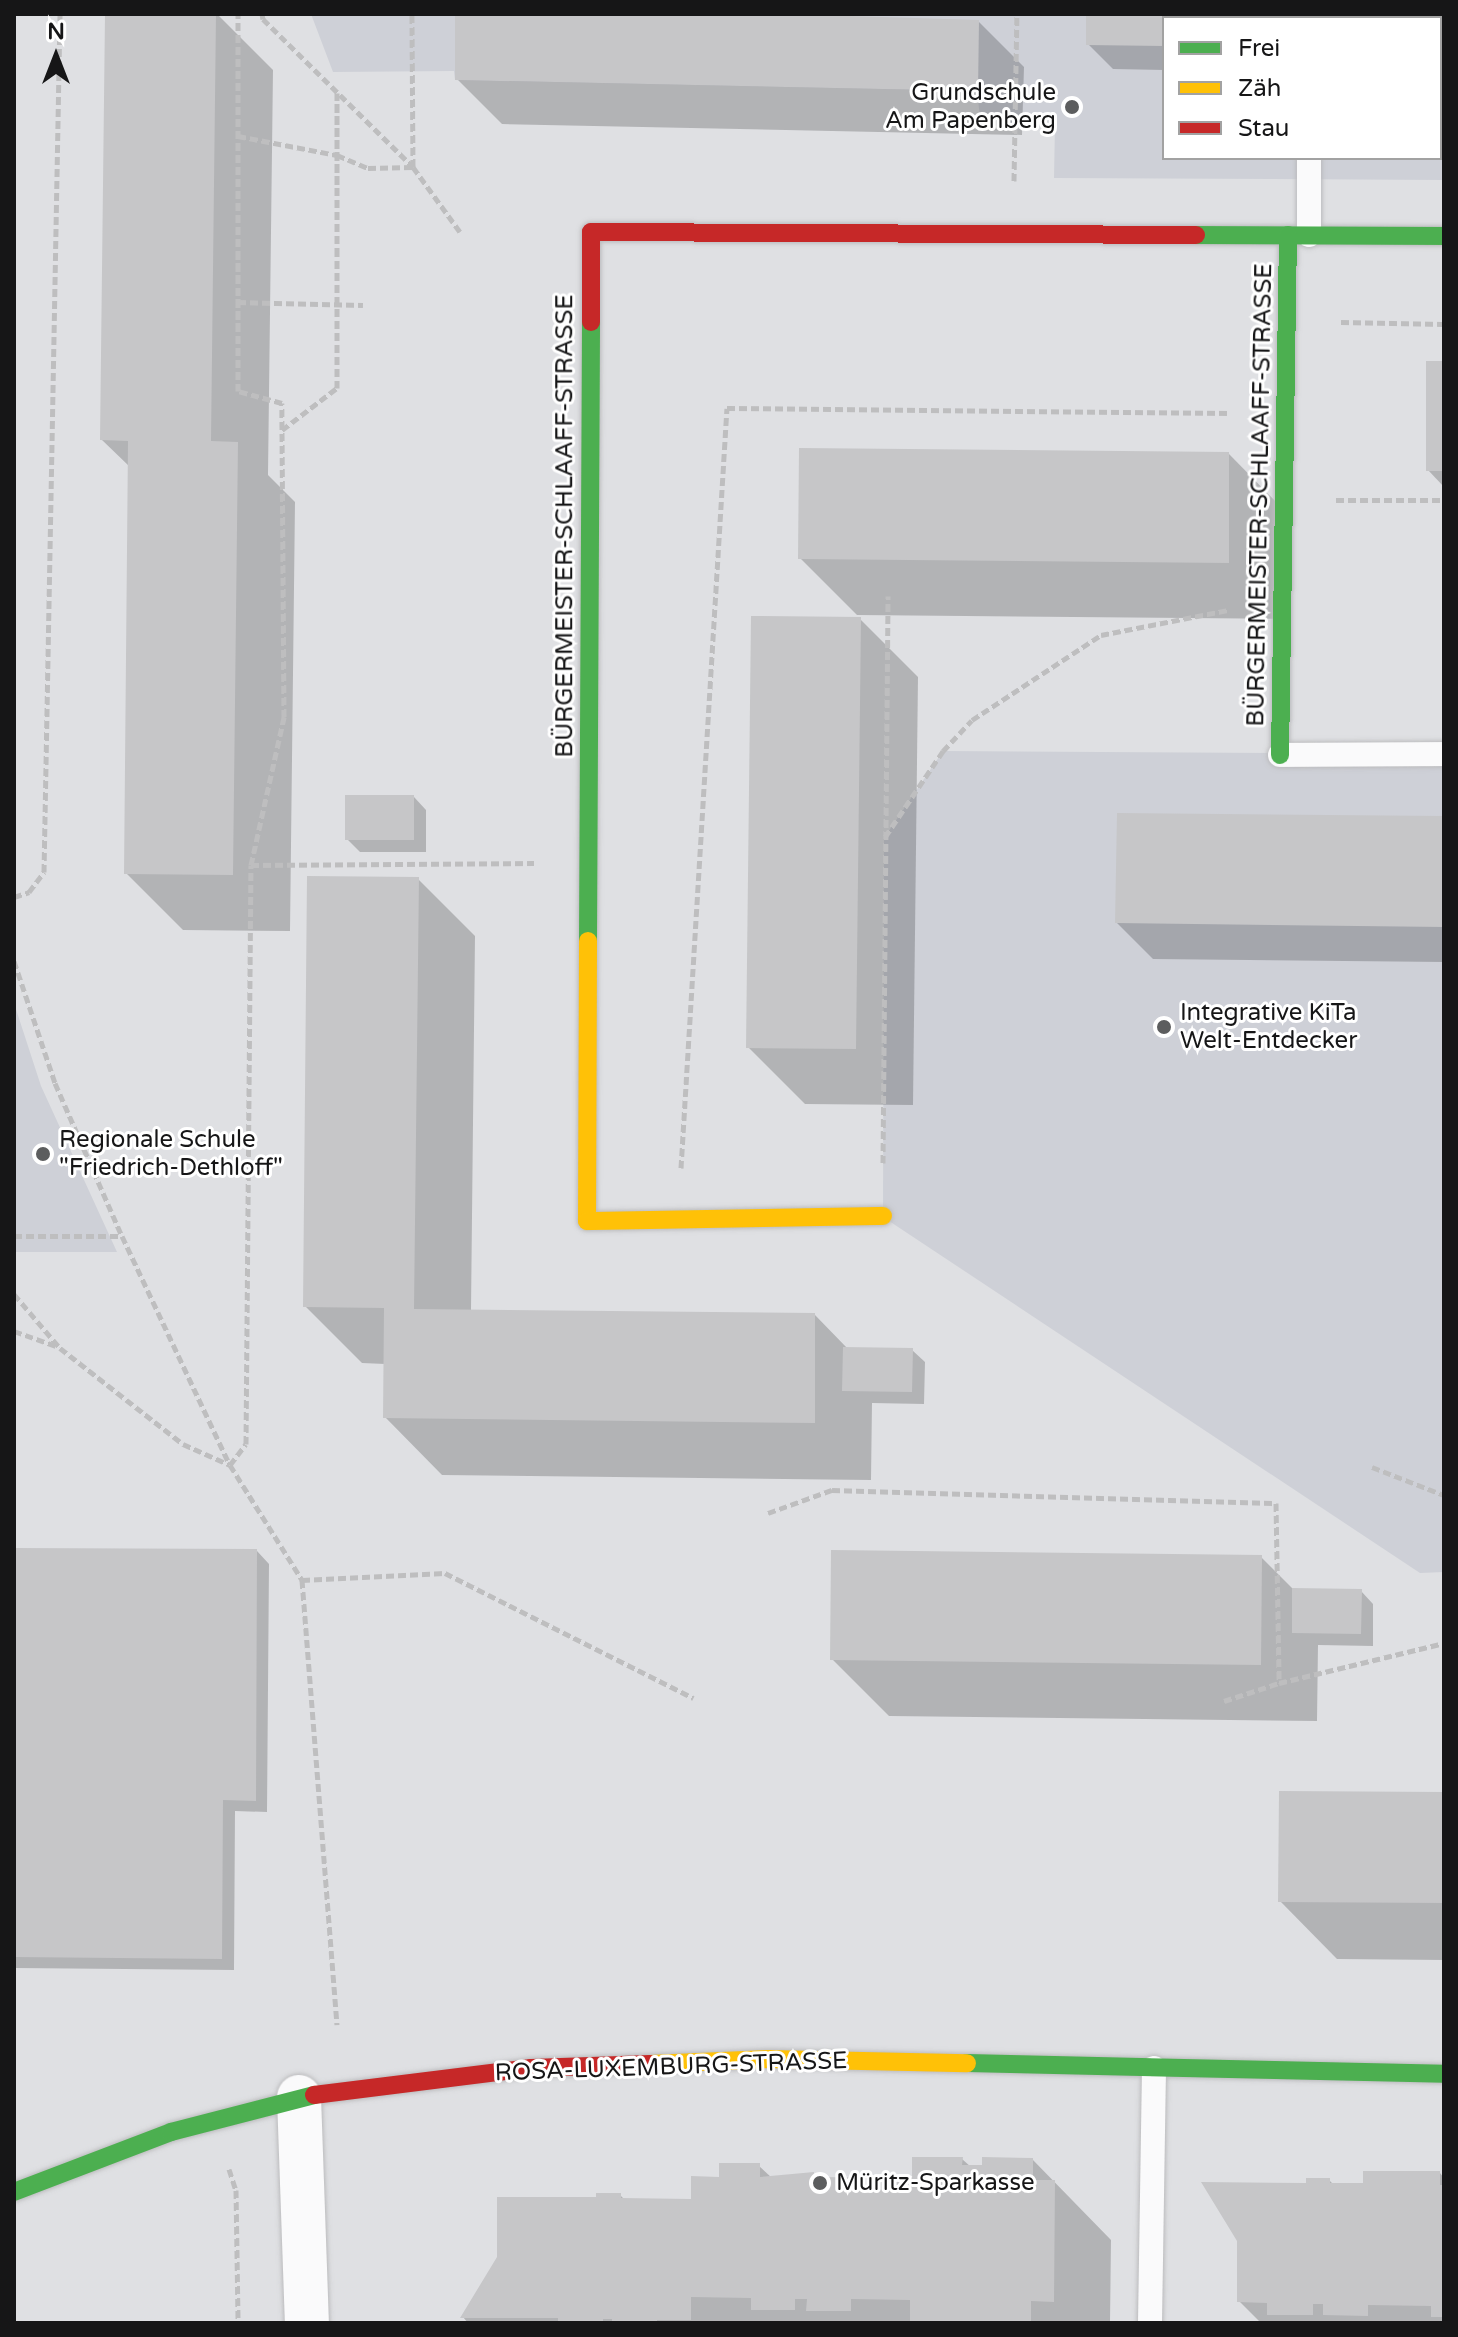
<!DOCTYPE html>
<meta charset="utf-8">
<style>
body{margin:0}
#map{position:relative;width:1458px;height:2337px;overflow:hidden;background:#dfe0e3;font-family:"Varela Round",sans-serif}
div>[style]{position:absolute}
[style*='--x']{left:calc(var(--x)*1px);top:calc(var(--y)*1px);width:calc(var(--w)*1px);rotate:calc(var(--a)*1deg)}
.built>*{inset:0;background:#ced0d7}
.shadow>*{inset:0;background:#0003}
.building>*{inset:0;background:#c6c6c8}
.path>*{height:5px;margin-top:-2.5px;transform-origin:0;background:repeating-linear-gradient(90deg,#bebebf 0 8px,transparent 0 12px)}
.roads{filter:drop-shadow(0 0 2px #bcbcbe) drop-shadow(0 0 2px #bcbcbe)}
.lane>*{height:24px;margin:-12px;padding:0 12px;transform-origin:12px;border-radius:12px;background:#fafafb}
.street>*{height:44px;margin:-22px;padding:0 22px;transform-origin:22px;border-radius:22px;background:#fafafb}
.fast>*{height:18px;margin:-9px;padding:0 9px;transform-origin:9px;border-radius:9px;background:#4caf50}
.slow>*{height:18px;margin:-9px;padding:0 9px;transform-origin:9px;border-radius:9px;background:#ffc107}
.jam>*{height:18px;margin:-9px;padding:0 9px;transform-origin:9px;border-radius:9px;background:#c62828}
.dots>*{width:22px;height:22px;translate:-50% -50%;box-sizing:border-box;border:4px solid #fff;border-radius:50%}
span{translate:-50% -50%;white-space:nowrap;text-align:center;line-height:1.15;-webkit-text-stroke:6px #fff;paint-order:stroke}
.poi-label{font-size:24px;color:#161617}
.right{translate:-100% -50%;text-align:right}
.left{translate:0 -50%;text-align:left}
.street-label{font-size:24px;color:#161617}
.frame{position:absolute;inset:0;border:16px solid #161617;pointer-events:none}
.legend{position:absolute;left:1162px;top:16px;width:280px;height:144px;box-sizing:border-box;background:#fff;border:2px solid #a2a2a2;margin:0;padding:10px 14px;list-style:none;font-size:24px;color:#161617}
.legend li{display:flex;align-items:center;gap:16px;height:40px}
.legend b{width:40px;border:2px solid #a2a2a2}
.north{position:absolute;left:16px;top:16px;width:80px;height:80px;-webkit-text-stroke:6px #fff;paint-order:stroke;rotate:0deg;font-size:22px;font-weight:700;line-height:32px;text-align:center;color:#161617}
.north::after{content:'';display:block;margin:auto;width:28px;height:36px;background:#161617;clip-path:polygon(50% 0,100% 100%,50% 72%,0 100%)}
</style>
<div id="map">
<div class="built">
<div style="clip-path:polygon(evenodd,311px 14px,1444px 14px,1444px 180px,1054px 178px,1055px 124px,981px 126px,977px 91px,455px 80px,454px 71px,333px 72px,311px 14px,1164px 18px,1440px 18px,1440px 158px,1164px 158px,1164px 18px)"></div>
<div style="clip-path:polygon(943px 751px,1444px 754px,1444px 1572px,1420px 1573px,883px 1217px,884px 838px)"></div>
<div style="clip-path:polygon(14px 1003px,41px 1086px,117px 1252px,14px 1252px)"></div>
</div>
<div class="shadow">
<div style="clip-path:polygon(107px 14px,217px 14px,273px 70px,268px 475px,295px 502px,290px 931px,183px 930px,126px 873px,130px 467px,102px 440px)"></div>
<div style="clip-path:polygon(457px 14px,824px 14px,824px 17px,979px 22px,1024px 67px,1022px 135px,502px 124px,457px 79px)"></div>
<div style="clip-path:polygon(1324px 14px,1444px 14px,1444px 106px,1440px 102px,1440px 18px,1322px 18px)"></div>
<div style="clip-path:polygon(1088px 15px,1245px 18px,1164px 18px,1164px 70px,1113px 69px,1088px 44px)"></div>
<div style="clip-path:polygon(1444px 363px,1444px 487px,1428px 470px)"></div>
<div style="clip-path:polygon(1229px 454px,1286px 512px,1286px 619px,857px 615px,800px 558px)"></div>
<div style="clip-path:polygon(860px 619px,918px 677px,913px 1105px,805px 1104px,748px 1047px)"></div>
<div style="clip-path:polygon(414px 797px,426px 810px,426px 852px,360px 852px,347px 839px)"></div>
<div style="clip-path:polygon(1444px 818px,1444px 962px,1153px 959px,1117px 923px)"></div>
<div style="clip-path:polygon(418px 879px,475px 936px,471px 1311px,815px 1315px,848px 1349px,912px 1350px,925px 1362px,924px 1404px,872px 1403px,871px 1480px,442px 1475px,385px 1417px,385px 1364px,362px 1363px,305px 1306px)"></div>
<div style="clip-path:polygon(14px 1550px,257px 1551px,269px 1564px,267px 1812px,235px 1811px,234px 1970px,14px 1968px)"></div>
<div style="clip-path:polygon(1261px 1557px,1294px 1590px,1361px 1591px,1373px 1604px,1373px 1646px,1318px 1645px,1317px 1721px,889px 1716px,832px 1659px)"></div>
<div style="clip-path:polygon(1444px 1794px,1444px 1960px,1337px 1959px,1280px 1901px)"></div>
<div style="clip-path:polygon(962px 2159px,971px 2167px,1033px 2160px,1111px 2240px,1110px 2323px,468px 2323px,463px 2317px,598px 2199px,620px 2195px,625px 2200px,693px 2201px,721px 2179px,759px 2166px,772px 2178px,813px 2175px,818px 2179px,914px 2180px)"></div>
<div style="clip-path:polygon(1440px 2173px,1444px 2178px,1444px 2323px,1261px 2323px,1239px 2301px,1308px 2185px,1329px 2180px,1334px 2185px,1365px 2185px)"></div>
</div>
<div class="building">
<div style="clip-path:polygon(105px 14px,216px 14px,211px 441px,238px 442px,233px 875px,124px 874px,128px 441px,100px 440px)"></div>
<div style="clip-path:polygon(455px 14px,785px 14px,979px 20px,978px 91px,455px 80px)"></div>
<div style="clip-path:polygon(1086px 14px,1208px 15px,1208px 18px,1164px 18px,1164px 46px,1086px 45px)"></div>
<div style="clip-path:polygon(1321px 14px,1444px 14px,1444px 75px,1440px 75px,1440px 18px,1319px 18px)"></div>
<div style="clip-path:polygon(1426px 361px,1444px 361px,1444px 471px,1426px 471px)"></div>
<div style="clip-path:polygon(799px 448px,1229px 452px,1229px 563px,798px 559px)"></div>
<div style="clip-path:polygon(751px 616px,861px 617px,856px 1049px,746px 1048px)"></div>
<div style="clip-path:polygon(345px 795px,414px 795px,414px 840px,345px 840px)"></div>
<div style="clip-path:polygon(1117px 813px,1444px 816px,1444px 927px,1115px 923px)"></div>
<div style="clip-path:polygon(307px 876px,419px 877px,414px 1309px,815px 1313px,815px 1423px,383px 1418px,384px 1308px,303px 1307px)"></div>
<div style="clip-path:polygon(843px 1347px,913px 1348px,912px 1392px,842px 1391px)"></div>
<div style="clip-path:polygon(14px 1548px,257px 1549px,256px 1801px,223px 1800px,222px 1959px,14px 1957px)"></div>
<div style="clip-path:polygon(831px 1550px,1262px 1555px,1261px 1665px,830px 1660px)"></div>
<div style="clip-path:polygon(1292px 1588px,1362px 1589px,1361px 1634px,1292px 1633px)"></div>
<div style="clip-path:polygon(1279px 1791px,1444px 1792px,1444px 1903px,1278px 1902px)"></div>
<div style="clip-path:polygon(912px 2157px,963px 2157px,962px 2165px,982px 2165px,982px 2157px,1033px 2158px,1033px 2180px,1055px 2180px,1054px 2302px,1031px 2301px,1031px 2323px,910px 2323px,910px 2300px,851px 2299px,851px 2311px,806px 2311px,807px 2299px,795px 2299px,795px 2310px,751px 2310px,751px 2298px,691px 2297px,691px 2320px,657px 2320px,657px 2323px,612px 2323px,612px 2319px,603px 2319px,603px 2323px,558px 2323px,558px 2318px,460px 2318px,497px 2257px,497px 2197px,596px 2197px,596px 2193px,621px 2193px,621px 2198px,691px 2199px,691px 2176px,719px 2177px,719px 2163px,760px 2163px,760px 2177px,814px 2172px,814px 2177px,912px 2178px)"></div>
<div style="clip-path:polygon(1363px 2171px,1440px 2171px,1440px 2185px,1444px 2185px,1444px 2317px,1431px 2317px,1431px 2306px,1368px 2305px,1368px 2316px,1323px 2315px,1323px 2304px,1313px 2304px,1313px 2315px,1267px 2315px,1267px 2303px,1237px 2302px,1237px 2241px,1201px 2182px,1306px 2183px,1306px 2178px,1330px 2178px,1330px 2183px,1363px 2183px)"></div>
</div>
<div class="path">
<div style="--x:262;--y:14;--w:5;--a:79"></div>
<div style="--x:263;--y:19;--w:211;--a:44.6"></div>
<div style="--x:413;--y:167;--w:80;--a:54.1"></div>
<div style="--x:238;--y:136;--w:101;--a:10.9"></div>
<div style="--x:337;--y:155;--w:34;--a:23"></div>
<div style="--x:368;--y:168;--w:45;--a:-1.3"></div>
<div style="--x:413;--y:167;--w:153;--a:-90.4"></div>
<div style="--x:1014;--y:181;--w:167;--a:-89"></div>
<div style="--x:238;--y:302;--w:125;--a:1.4"></div>
<div style="--x:1341;--y:322;--w:103;--a:1.1"></div>
<div style="--x:282;--y:430;--w:69;--a:-37.4"></div>
<div style="--x:337;--y:388;--w:295;--a:-90"></div>
<div style="--x:1336;--y:500;--w:108;--a:0"></div>
<div style="--x:885;--y:837;--w:104;--a:-56"></div>
<div style="--x:943;--y:751;--w:42;--a:-46.9"></div>
<div style="--x:972;--y:720;--w:154;--a:-33.4"></div>
<div style="--x:1101;--y:635;--w:129;--a:-11.1"></div>
<div style="--x:251;--y:865;--w:283;--a:-0.4"></div>
<div style="--x:14;--y:897;--w:16;--a:-18"></div>
<div style="--x:29;--y:892;--w:25;--a:-53"></div>
<div style="--x:44;--y:872;--w:858;--a:-88.93"></div>
<div style="--x:14;--y:961;--w:129;--a:71.4"></div>
<div style="--x:55;--y:1083;--w:167;--a:66.4"></div>
<div style="--x:122;--y:1236;--w:253;--a:64.8"></div>
<div style="--x:230;--y:1465;--w:136;--a:57.9"></div>
<div style="--x:302;--y:1580;--w:446;--a:85.5"></div>
<div style="--x:883;--y:1163;--w:567;--a:-89.49"></div>
<div style="--x:681;--y:1168;--w:761;--a:-86.54"></div>
<div style="--x:727;--y:408;--w:504;--a:0.57"></div>
<div style="--x:14;--y:1236;--w:108;--a:0"></div>
<div style="--x:14;--y:1294;--w:71;--a:49.6"></div>
<div style="--x:60;--y:1348;--w:156;--a:38"></div>
<div style="--x:183;--y:1444;--w:51;--a:24.1"></div>
<div style="--x:230;--y:1465;--w:26;--a:-53"></div>
<div style="--x:246;--y:1444;--w:579;--a:-89.51"></div>
<div style="--x:251;--y:865;--w:152;--a:-77.4"></div>
<div style="--x:284;--y:717;--w:314;--a:-90.4"></div>
<div style="--x:282;--y:403;--w:46;--a:-164.7"></div>
<div style="--x:238;--y:391;--w:377;--a:-90"></div>
<div style="--x:14;--y:1331;--w:48;--a:19.6"></div>
<div style="--x:1372;--y:1467;--w:77;--a:21.3"></div>
<div style="--x:768;--y:1513;--w:68;--a:-19.8"></div>
<div style="--x:832;--y:1490;--w:444;--a:1.7"></div>
<div style="--x:1276;--y:1503;--w:180;--a:89"></div>
<div style="--x:302;--y:1580;--w:143;--a:-2.8"></div>
<div style="--x:445;--y:1573;--w:278;--a:26.7"></div>
<div style="--x:1224;--y:1701;--w:58;--a:-18.1"></div>
<div style="--x:1279;--y:1683;--w:170;--a:-13.6"></div>
<div style="--x:229;--y:2169;--w:22;--a:72"></div>
<div style="--x:236;--y:2190;--w:133;--a:89.1"></div>
</div>
<div class="roads">
<div class="lane">
<div style="--x:1309;--y:235;--w:77;--a:-90"></div>
<div style="--x:1280;--y:755;--w:164;--a:-0.3"></div>
<div style="--x:1150;--y:2323;--w:255;--a:-89.1"></div>
</div>
<div class="street">
<div style="--x:299;--y:2097;--w:226;--a:88"></div>
</div>
<div class="fast">
<div style="--x:1196;--y:235;--w:248;--a:0.2"></div>
<div style="--x:1280;--y:755;--w:520;--a:-89.12"></div>
<div style="--x:588;--y:941;--w:619;--a:-89.72"></div>
<div style="--x:967;--y:2063;--w:477;--a:1.3"></div>
<div style="--x:14;--y:2192;--w:168;--a:-20.9"></div>
<div style="--x:171;--y:2132;--w:148;--a:-14.5"></div>
</div>
<div class="slow">
<div style="--x:588;--y:941;--w:280;--a:90.2"></div>
<div style="--x:587;--y:1221;--w:296;--a:-1"></div>
<div style="--x:650;--y:2064;--w:119;--a:-2.4"></div>
<div style="--x:769;--y:2059;--w:198;--a:1.2"></div>
</div>
<div class="jam">
<div style="--x:591;--y:322;--w:90;--a:-90"></div>
<div style="--x:591;--y:232;--w:605;--a:0.28"></div>
<div style="--x:314;--y:2095;--w:219;--a:-7.1"></div>
<div style="--x:531;--y:2068;--w:119;--a:-1.9"></div>
</div>
</div>
<div class="dots">
<div style="left:1072px;top:107px;background:#5c5d5e"></div>
<div style="left:1164px;top:1027px;background:#5c5d5e"></div>
<div style="left:43px;top:1154px;background:#5c5d5e"></div>
<div style="left:820px;top:2183px;background:#5c5d5e"></div>
</div>
<div class="poi-label">
<span class="right" style="left:1056px;top:107px">Grundschule<br>Am Papenberg</span>
<span class="left" style="left:1180px;top:1027px">Integrative KiTa<br>Welt-Entdecker</span>
<span class="left" style="left:59px;top:1154px">Regionale Schule<br>"Friedrich-Dethloff"</span>
<span class="left" style="left:836px;top:2183px">Müritz-Sparkasse</span>
</div>
<div class="street-label">
<span style="left:1260px;top:495px;rotate:-89deg">BÜRGERMEISTER-SCHLAAFF-STRASSE</span>
<span style="left:565px;top:526px;rotate:-90deg">BÜRGERMEISTER-SCHLAAFF-STRASSE</span>
<span style="left:671px;top:2067px;rotate:-2deg">ROSA-LUXEMBURG-STRASSE</span>
</div>
<div class="frame"></div>
<ul class="legend">
<li><b style="height:10px;background:#4caf50"></b>Frei</li>
<li><b style="height:10px;background:#ffc107"></b>Zäh</li>
<li><b style="height:10px;background:#c62828"></b>Stau</li>
</ul>
<div class="north">N</div>
</div>
